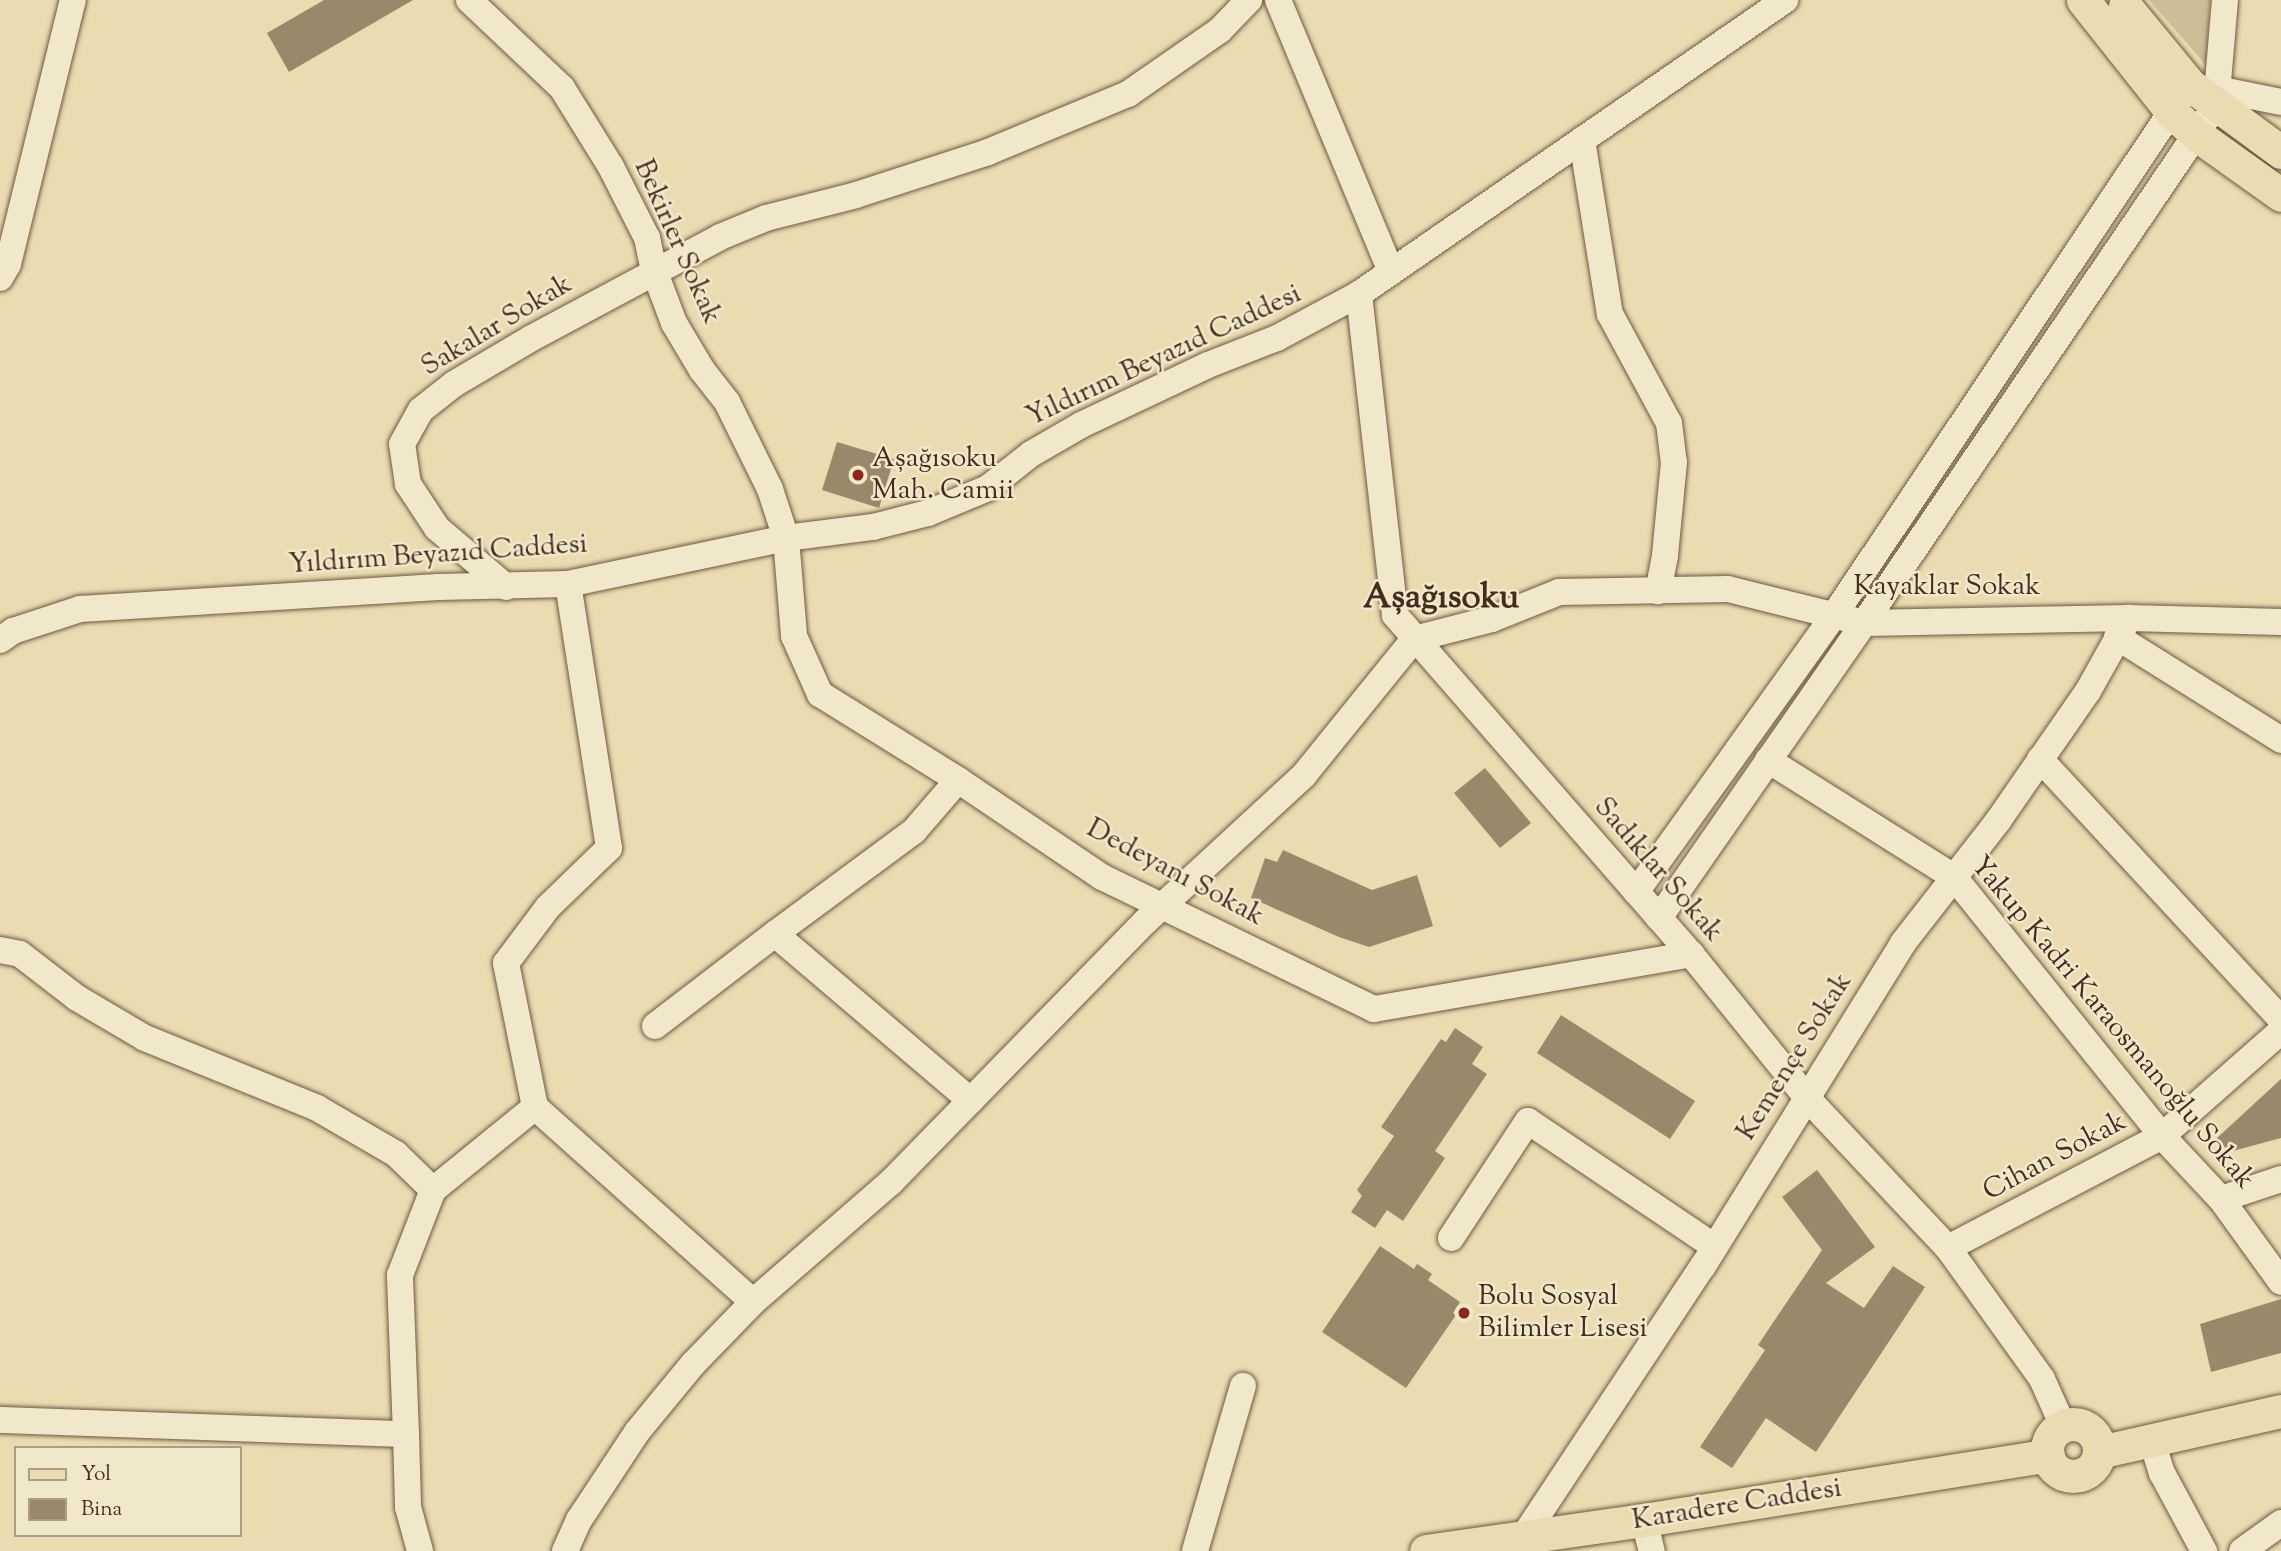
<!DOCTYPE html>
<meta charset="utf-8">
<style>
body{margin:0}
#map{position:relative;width:2281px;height:1551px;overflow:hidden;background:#eadcb0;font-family:"Sorts Mill Goudy",serif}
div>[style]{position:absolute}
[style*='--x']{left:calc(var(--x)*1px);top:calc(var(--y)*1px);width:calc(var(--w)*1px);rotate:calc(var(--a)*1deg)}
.green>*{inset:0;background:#cebe97}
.building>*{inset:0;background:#9a886a}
.roads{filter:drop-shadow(0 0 2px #6e5843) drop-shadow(0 0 2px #6e5843)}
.minor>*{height:26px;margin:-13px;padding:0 13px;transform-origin:13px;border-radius:13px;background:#f1e8cc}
.major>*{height:33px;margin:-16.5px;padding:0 16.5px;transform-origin:16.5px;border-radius:16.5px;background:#eadcb0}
.major>.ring{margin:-16.5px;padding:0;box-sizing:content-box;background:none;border:33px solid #eadcb0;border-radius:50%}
.dots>*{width:19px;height:19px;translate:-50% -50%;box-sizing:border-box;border:4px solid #f1e8cc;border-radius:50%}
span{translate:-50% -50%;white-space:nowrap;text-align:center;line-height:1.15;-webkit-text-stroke:5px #f1e8cc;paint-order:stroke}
.street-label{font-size:28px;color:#442c1f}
.poi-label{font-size:28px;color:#442c1f}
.left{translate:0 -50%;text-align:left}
.district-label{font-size:35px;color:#442c1f;font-weight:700}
.legend{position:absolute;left:14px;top:1446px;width:228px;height:91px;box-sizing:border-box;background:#f1e8cc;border:2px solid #ac9d87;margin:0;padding:9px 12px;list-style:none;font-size:21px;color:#442c1f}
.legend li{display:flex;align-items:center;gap:14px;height:35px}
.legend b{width:35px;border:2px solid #ac9d87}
</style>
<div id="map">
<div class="green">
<div style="clip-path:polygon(2149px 0,2210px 0,2206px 65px)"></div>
</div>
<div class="building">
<div style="clip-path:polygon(324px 0,413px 0,289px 72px,267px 33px)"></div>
<div style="clip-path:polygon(837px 442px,894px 459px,879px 508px,822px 490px)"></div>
<div style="clip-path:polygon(1485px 768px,1531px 823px,1500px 848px,1454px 793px)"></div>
<div style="clip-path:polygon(1283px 850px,1372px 890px,1417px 875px,1433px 926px,1369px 947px,1339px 937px,1251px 898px,1265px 858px,1277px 862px)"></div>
<div style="clip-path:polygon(1561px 1015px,1695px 1101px,1670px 1139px,1537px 1053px)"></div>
<div style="clip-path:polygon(1455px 1028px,1483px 1047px,1472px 1064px,1487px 1074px,1435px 1151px,1445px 1158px,1403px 1221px,1387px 1210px,1375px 1228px,1351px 1212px,1362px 1196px,1357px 1190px,1394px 1136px,1381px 1127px,1441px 1039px,1446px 1042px)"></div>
<div style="clip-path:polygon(2281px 1079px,2281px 1138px,2229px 1152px,2217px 1138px)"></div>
<div style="clip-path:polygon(1817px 1170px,1875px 1247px,1826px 1283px,1864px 1308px,1893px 1266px,1925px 1287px,1816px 1452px,1766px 1418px,1732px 1468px,1700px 1447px,1765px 1350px,1758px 1345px,1822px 1250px,1782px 1197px)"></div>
<div style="clip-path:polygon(1380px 1246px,1414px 1269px,1417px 1264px,1432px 1274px,1428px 1280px,1460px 1302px,1453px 1313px,1456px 1315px,1406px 1388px,1322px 1332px)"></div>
<div style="clip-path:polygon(2281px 1299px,2281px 1353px,2211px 1372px,2200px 1324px)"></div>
</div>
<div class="roads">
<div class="minor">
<div style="--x:469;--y:0;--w:128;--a:43.4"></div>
<div style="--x:562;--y:88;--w:91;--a:58.1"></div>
<div style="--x:610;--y:165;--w:82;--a:63.1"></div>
<div style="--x:647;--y:238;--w:33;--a:78"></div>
<div style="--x:654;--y:270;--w:57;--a:69.3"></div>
<div style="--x:674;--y:323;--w:55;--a:59.2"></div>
<div style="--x:702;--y:370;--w:41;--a:52"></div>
<div style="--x:727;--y:402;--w:97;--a:63.7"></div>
<div style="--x:770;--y:489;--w:52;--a:71.9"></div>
<div style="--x:786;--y:538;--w:98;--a:85.3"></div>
<div style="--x:794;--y:636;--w:64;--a:65.9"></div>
<div style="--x:820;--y:694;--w:163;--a:31.9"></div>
<div style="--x:958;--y:780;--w:174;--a:34"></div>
<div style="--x:1102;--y:877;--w:302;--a:25.9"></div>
<div style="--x:1374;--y:1009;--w:322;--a:-9.8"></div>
<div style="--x:1278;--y:0;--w:294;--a:67.4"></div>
<div style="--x:2217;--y:89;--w:65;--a:11.5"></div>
<div style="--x:1582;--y:140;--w:176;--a:80.9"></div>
<div style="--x:1610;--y:314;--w:124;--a:61.6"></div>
<div style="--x:1669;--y:423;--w:39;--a:83"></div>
<div style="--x:1674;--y:462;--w:94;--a:95.5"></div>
<div style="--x:1665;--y:556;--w:36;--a:101"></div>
<div style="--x:0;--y:278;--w:16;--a:-60"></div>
<div style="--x:8;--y:264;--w:272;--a:-76.2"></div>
<div style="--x:1359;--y:294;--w:323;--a:83.6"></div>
<div style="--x:1395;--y:615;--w:450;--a:48.9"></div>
<div style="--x:1691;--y:954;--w:185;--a:51.1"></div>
<div style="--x:1807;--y:1098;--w:206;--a:46.8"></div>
<div style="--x:1948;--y:1248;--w:161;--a:54.3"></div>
<div style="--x:2042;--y:1379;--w:51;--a:65.9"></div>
<div style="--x:506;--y:587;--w:91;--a:-139.5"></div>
<div style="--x:437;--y:528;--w:53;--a:-123.4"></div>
<div style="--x:408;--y:484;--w:40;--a:-98.5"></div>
<div style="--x:402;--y:444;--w:39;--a:-61"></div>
<div style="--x:421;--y:410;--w:42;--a:-38.2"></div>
<div style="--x:454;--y:384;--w:88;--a:-30.6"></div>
<div style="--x:530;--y:339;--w:216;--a:-28.2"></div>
<div style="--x:720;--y:237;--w:50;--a:-22.4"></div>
<div style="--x:766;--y:218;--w:93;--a:-14.3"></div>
<div style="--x:856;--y:195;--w:139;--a:-18"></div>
<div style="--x:988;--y:152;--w:152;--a:-22.5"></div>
<div style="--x:1128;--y:94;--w:112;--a:-34.8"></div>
<div style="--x:1220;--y:30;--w:42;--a:-46"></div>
<div style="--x:2117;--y:637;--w:194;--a:32.1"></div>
<div style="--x:0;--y:640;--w:16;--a:-35"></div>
<div style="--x:13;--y:631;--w:71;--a:-18.2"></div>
<div style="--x:80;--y:609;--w:359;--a:-3.5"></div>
<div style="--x:438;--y:587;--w:130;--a:-1.3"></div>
<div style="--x:568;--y:584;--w:223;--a:-11.9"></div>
<div style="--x:786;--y:538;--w:88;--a:-7.2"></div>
<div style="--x:873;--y:527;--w:57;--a:-14.3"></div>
<div style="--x:928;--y:513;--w:65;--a:-22.6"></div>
<div style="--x:988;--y:488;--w:55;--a:-38.3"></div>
<div style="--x:1031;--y:454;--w:58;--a:-30.1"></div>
<div style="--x:1081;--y:425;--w:140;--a:-25.3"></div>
<div style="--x:1208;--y:365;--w:74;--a:-21.4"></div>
<div style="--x:1277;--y:338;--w:93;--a:-28.2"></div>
<div style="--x:1359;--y:294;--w:518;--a:-34.61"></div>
<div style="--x:2040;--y:759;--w:355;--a:47.2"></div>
<div style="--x:1768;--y:760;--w:220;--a:32.2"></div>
<div style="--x:1954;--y:877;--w:332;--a:51.2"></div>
<div style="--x:2162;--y:1136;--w:86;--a:46.9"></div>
<div style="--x:2221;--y:1199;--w:102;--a:54.1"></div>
<div style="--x:958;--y:780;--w:67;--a:130.8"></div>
<div style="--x:914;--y:831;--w:173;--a:143.5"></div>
<div style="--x:775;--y:934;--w:257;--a:40.4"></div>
<div style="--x:1636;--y:892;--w:338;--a:-54.4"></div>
<div style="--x:1833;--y:617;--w:626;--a:-56.21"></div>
<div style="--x:1659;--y:918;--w:359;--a:-55.2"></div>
<div style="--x:1864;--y:623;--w:626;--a:-55.8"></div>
<div style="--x:2216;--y:105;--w:105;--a:-85.1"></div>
<div style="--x:0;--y:950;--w:20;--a:11"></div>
<div style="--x:20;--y:954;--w:72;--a:37.7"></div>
<div style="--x:77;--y:998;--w:79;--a:30.5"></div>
<div style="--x:145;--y:1038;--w:186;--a:22.1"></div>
<div style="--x:317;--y:1108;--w:91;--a:30.2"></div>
<div style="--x:396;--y:1154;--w:52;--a:44.2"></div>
<div style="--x:433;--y:1190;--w:132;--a:-39.1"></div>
<div style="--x:535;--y:1107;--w:292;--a:41.8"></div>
<div style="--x:655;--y:1026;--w:151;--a:-37.5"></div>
<div style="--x:535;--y:1107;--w:147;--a:-101.4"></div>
<div style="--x:506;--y:963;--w:70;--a:-53.1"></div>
<div style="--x:548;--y:907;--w:85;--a:-44"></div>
<div style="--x:609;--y:848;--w:267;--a:-98.8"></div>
<div style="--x:2221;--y:1199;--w:63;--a:-18.4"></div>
<div style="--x:1451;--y:1238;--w:140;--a:-56.7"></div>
<div style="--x:1528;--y:1121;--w:225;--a:34"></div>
<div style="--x:1948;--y:1248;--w:242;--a:-27.6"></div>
<div style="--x:2162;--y:1136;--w:159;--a:-41.4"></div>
<div style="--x:0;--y:1420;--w:406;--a:2"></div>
<div style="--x:406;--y:1434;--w:73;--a:88.4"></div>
<div style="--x:408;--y:1507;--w:46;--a:74.7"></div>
<div style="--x:406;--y:1434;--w:159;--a:-92.2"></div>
<div style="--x:400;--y:1275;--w:91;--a:-68.8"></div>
<div style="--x:2152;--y:1441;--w:34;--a:73"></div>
<div style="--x:2162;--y:1473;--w:89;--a:61.7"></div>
<div style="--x:1644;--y:1520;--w:32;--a:76"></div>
<div style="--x:1524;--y:1536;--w:324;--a:-56.5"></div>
<div style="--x:1703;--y:1266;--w:380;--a:-58.2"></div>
<div style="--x:1903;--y:943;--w:155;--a:-52.1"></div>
<div style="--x:1998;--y:821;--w:158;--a:-55.3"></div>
<div style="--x:2088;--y:691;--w:84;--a:-60.7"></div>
<div style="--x:565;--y:1551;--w:34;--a:-66"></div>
<div style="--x:579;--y:1520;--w:105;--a:-56.6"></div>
<div style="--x:637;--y:1432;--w:88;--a:-50.5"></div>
<div style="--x:693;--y:1364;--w:86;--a:-45.9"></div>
<div style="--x:753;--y:1302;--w:183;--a:-41"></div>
<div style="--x:891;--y:1182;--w:365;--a:-45.7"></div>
<div style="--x:1146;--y:921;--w:215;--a:-42.7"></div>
<div style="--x:1304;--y:775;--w:175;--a:-51"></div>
<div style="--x:1414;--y:639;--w:81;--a:-14.4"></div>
<div style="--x:1492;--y:619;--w:72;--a:-21.9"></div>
<div style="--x:1559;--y:592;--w:169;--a:-1"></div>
<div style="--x:1728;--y:589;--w:140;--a:14"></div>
<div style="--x:1864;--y:623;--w:265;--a:-1.1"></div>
<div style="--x:2129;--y:618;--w:152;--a:1.5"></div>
<div style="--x:1195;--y:1551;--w:172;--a:-73.8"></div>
<div style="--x:2242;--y:1551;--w:48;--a:-35.7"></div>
</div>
<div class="major">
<div style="--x:2083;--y:0;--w:142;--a:51.6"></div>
<div style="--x:2171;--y:111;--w:35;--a:43"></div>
<div style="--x:2197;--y:135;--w:103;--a:35.5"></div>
<div style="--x:2125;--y:6;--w:102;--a:50.6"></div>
<div style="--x:2190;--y:85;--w:113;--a:36.4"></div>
<div class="ring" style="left:2047px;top:1424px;width:19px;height:19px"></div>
<div style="--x:2099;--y:1452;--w:187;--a:-12.7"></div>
<div style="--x:1426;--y:1551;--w:220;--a:-8.1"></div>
<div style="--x:1644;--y:1520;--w:409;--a:-9.1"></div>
</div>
</div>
<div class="dots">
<div style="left:858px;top:475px;background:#8f2418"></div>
<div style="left:1464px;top:1313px;background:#8f2418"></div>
</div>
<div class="street-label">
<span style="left:677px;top:242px;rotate:66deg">Bekirler Sokak</span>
<span style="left:497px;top:326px;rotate:-31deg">Sakalar Sokak</span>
<span style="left:1164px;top:356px;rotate:-25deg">Yıldırım Beyazıd Caddesi</span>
<span style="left:438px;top:555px;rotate:-4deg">Yıldırım Beyazıd Caddesi</span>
<span style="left:1947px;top:587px">Kayaklar Sokak</span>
<span style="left:1658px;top:870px;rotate:49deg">Sadıklar Sokak</span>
<span style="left:1175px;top:873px;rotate:28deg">Dedeyanı Sokak</span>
<span style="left:2112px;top:1023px;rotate:50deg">Yakup Kadri Karaosmanoğlu Sokak</span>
<span style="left:1795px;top:1057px;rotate:-58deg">Kemençe Sokak</span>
<span style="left:2055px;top:1157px;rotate:-28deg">Cihan Sokak</span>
<span style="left:1737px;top:1505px;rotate:-9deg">Karadere Caddesi</span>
</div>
<div class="poi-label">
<span class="left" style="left:872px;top:475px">Aşağısoku<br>Mah. Camii</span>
<span class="left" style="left:1478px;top:1313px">Bolu Sosyal<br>Bilimler Lisesi</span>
</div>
<div class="district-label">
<span style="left:1441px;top:599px">Aşağısoku</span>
</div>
<ul class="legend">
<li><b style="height:9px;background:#eadcb0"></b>Yol</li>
<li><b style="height:19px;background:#9a886a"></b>Bina</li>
</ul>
</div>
